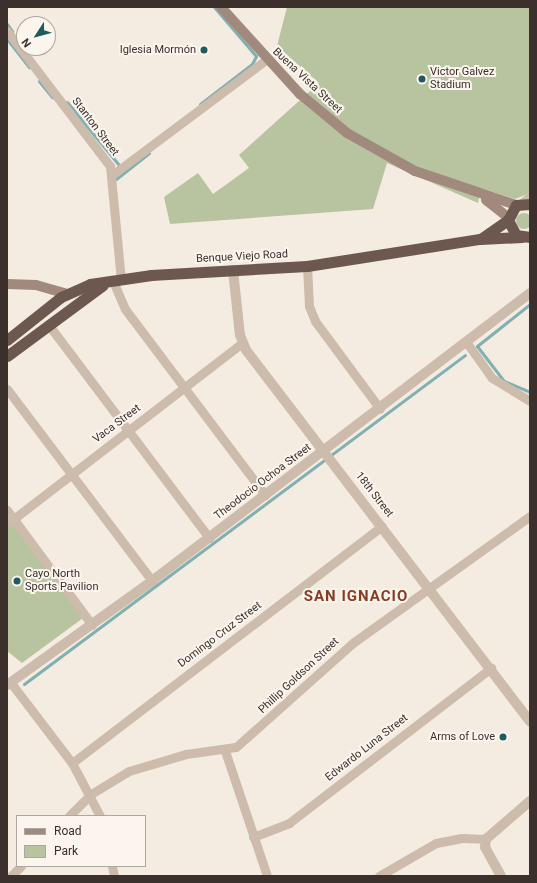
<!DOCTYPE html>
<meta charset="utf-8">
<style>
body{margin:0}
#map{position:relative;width:537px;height:883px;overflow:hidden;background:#f4ebe1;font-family:Roboto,sans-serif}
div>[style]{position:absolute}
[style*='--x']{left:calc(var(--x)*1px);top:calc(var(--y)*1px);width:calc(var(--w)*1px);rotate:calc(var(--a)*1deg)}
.green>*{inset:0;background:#b8c4a0}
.round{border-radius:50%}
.stream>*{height:3px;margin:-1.5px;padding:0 1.5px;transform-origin:1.5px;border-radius:1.5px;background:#7fb0b2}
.minor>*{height:9px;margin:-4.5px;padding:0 4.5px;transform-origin:4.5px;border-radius:4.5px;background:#cdbbac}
.tertiary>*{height:10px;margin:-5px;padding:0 5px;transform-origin:5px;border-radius:5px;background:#cdbbac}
.secondary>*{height:10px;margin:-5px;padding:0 5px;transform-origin:5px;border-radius:5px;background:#a18a7d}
.trunk>*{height:11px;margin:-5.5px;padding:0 5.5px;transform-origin:5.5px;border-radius:5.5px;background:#6c584f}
.dots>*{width:11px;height:11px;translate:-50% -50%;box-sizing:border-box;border:2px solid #fbf5ee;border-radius:50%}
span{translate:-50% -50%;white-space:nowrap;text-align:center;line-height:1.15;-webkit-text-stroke:4px #fbf5ee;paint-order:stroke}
.poi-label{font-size:11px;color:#3b302b}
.right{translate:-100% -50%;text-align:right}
.left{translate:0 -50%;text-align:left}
.street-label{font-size:11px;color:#3b302b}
.district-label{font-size:15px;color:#8c3b22;font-weight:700;letter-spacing:1px}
.frame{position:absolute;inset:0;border:8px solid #3b302b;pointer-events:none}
.legend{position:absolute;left:16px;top:815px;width:130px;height:52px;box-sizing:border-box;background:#fbf5ee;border:1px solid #aea6a0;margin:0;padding:5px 7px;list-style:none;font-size:12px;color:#3b302b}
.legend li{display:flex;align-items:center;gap:8px;height:20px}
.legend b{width:20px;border:1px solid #aea6a0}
.north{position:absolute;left:16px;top:16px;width:40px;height:40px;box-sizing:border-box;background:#fbf5ee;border:1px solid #aea6a0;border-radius:50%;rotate:234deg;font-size:11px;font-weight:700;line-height:16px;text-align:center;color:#3b302b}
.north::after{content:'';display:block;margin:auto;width:14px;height:18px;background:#1f5a5e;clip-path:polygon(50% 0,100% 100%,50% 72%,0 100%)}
</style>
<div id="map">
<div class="green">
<div style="clip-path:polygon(287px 7px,530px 7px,530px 193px,515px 199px,481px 188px,478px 203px,387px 163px,373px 209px,170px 224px,164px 197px,198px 173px,213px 194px,249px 168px,239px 155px,319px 83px,277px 46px)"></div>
<div class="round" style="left:516px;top:213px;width:16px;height:16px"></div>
<div style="clip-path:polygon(13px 523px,83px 618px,22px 663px,7px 651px,7px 528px)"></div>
</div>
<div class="stream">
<div style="--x:7;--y:24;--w:9;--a:54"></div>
<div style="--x:7;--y:39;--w:36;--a:52"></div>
<div style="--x:39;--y:81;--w:21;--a:51"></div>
<div style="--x:67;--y:102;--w:82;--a:50.5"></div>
<div style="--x:200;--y:104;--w:66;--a:-37.6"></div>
<div style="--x:252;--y:64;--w:9;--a:-63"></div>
<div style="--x:256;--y:56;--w:65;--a:-130.6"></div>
<div style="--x:116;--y:179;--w:42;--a:-38.2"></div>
<div style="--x:477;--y:346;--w:44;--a:52.4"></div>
<div style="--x:504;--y:381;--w:28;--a:23"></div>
<div style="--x:477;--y:346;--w:68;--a:-38.4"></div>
<div style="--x:24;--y:684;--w:550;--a:-36.72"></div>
</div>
<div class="minor">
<div style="--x:7;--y:31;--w:170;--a:52.7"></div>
<div style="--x:110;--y:166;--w:115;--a:84.5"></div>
<div style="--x:112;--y:175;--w:192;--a:-36.8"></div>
<div style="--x:522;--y:203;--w:11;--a:-41"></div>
<div style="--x:307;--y:266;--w:40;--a:87.1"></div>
<div style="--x:309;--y:306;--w:16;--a:68"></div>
<div style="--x:315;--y:321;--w:109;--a:53.5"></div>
<div style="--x:113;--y:281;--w:30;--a:67"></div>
<div style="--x:125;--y:309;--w:233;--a:53"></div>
<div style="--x:48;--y:324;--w:268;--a:53"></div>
<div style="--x:467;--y:343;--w:43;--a:54.5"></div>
<div style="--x:492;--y:378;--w:44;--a:31.2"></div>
<div style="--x:7;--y:389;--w:241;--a:52.9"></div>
<div style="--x:7;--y:510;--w:143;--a:53.5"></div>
<div style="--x:7;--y:524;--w:297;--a:-37.6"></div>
<div style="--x:11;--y:683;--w:101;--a:52.7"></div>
<div style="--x:72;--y:763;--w:60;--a:62.2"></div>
<div style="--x:225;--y:751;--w:132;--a:71.4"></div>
<div style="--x:72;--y:763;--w:390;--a:-37.4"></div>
<div style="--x:69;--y:816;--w:31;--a:-45"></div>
<div style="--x:91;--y:794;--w:44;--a:-31.2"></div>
<div style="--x:129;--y:771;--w:59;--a:-16.6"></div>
<div style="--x:186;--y:754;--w:50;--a:-8"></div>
<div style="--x:236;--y:747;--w:158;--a:-41.7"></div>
<div style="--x:354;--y:642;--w:216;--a:-35.6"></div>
<div style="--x:253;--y:837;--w:39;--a:-21"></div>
<div style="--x:289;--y:823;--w:255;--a:-37.5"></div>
<div style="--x:112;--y:866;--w:10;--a:79"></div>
<div style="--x:11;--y:876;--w:14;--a:-45"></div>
<div style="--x:379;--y:876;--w:66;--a:-30.1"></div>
<div style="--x:436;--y:843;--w:25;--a:-11"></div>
<div style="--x:461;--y:838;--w:25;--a:2"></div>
</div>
<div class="tertiary">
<div style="--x:233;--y:270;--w:65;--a:83.9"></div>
<div style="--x:240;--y:335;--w:16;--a:68"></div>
<div style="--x:246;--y:350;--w:468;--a:52.6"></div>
<div style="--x:7;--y:685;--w:178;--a:-35.6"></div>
<div style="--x:152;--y:581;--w:475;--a:-37.3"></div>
<div style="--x:501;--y:876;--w:33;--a:-119"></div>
<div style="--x:485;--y:847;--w:8;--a:-83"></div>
<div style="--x:486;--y:839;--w:58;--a:-40.8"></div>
</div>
<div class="secondary">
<div style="--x:221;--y:7;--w:118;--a:47.8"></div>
<div style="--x:300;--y:94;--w:61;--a:39.7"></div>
<div style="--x:347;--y:133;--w:78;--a:29.2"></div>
<div style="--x:415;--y:171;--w:107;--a:18.6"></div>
<div style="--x:486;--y:200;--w:28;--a:38"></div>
<div style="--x:7;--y:284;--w:29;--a:2"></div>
<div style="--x:36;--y:285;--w:32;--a:16"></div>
</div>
<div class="trunk">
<div style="--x:530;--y:204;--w:14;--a:176"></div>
<div style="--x:516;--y:205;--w:17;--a:118"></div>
<div style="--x:508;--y:220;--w:17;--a:62"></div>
<div style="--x:516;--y:235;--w:14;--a:8"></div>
<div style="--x:482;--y:238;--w:32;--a:-35"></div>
<div style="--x:7;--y:340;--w:69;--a:-38.5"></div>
<div style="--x:61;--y:297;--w:32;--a:-24"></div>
<div style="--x:90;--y:284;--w:62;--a:-8.4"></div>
<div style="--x:151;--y:275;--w:156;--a:-3.3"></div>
<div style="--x:307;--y:266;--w:175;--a:-8.9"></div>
<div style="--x:480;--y:239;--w:42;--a:-2.7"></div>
<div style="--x:7;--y:356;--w:119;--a:-36.5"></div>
</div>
<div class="dots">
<div style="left:204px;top:50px;background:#1f5a5e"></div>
<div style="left:422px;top:79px;background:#1f5a5e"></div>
<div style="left:17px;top:581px;background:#1f5a5e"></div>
<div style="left:503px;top:737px;background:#1f5a5e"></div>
</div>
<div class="poi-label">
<span class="right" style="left:196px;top:50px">Iglesia Mormón</span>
<span class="left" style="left:430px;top:79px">Victor Galvez<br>Stadium</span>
<span class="left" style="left:25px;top:581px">Cayo North<br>Sports Pavilion</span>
<span class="right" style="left:495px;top:737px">Arms of Love</span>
</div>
<div class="street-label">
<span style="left:307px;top:81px;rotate:43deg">Buena Vista Street</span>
<span style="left:95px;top:127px;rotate:53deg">Stanton Street</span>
<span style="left:242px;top:257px;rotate:-3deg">Benque Viejo Road</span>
<span style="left:117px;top:424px;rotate:-37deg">Vaca Street</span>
<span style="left:263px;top:482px;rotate:-37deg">Theodocio Ochoa Street</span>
<span style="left:374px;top:495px;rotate:52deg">18th Street</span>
<span style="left:220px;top:635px;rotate:-37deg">Domingo Cruz Street</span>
<span style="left:299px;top:676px;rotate:-43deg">Phillip Goldson Street</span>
<span style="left:367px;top:748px;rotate:-38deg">Edwardo Luna Street</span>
</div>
<div class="district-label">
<span style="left:356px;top:597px">SAN IGNACIO</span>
</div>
<div class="frame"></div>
<ul class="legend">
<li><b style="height:5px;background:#a18a7d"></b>Road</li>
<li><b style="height:11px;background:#b8c4a0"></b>Park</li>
</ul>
<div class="north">N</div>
</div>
